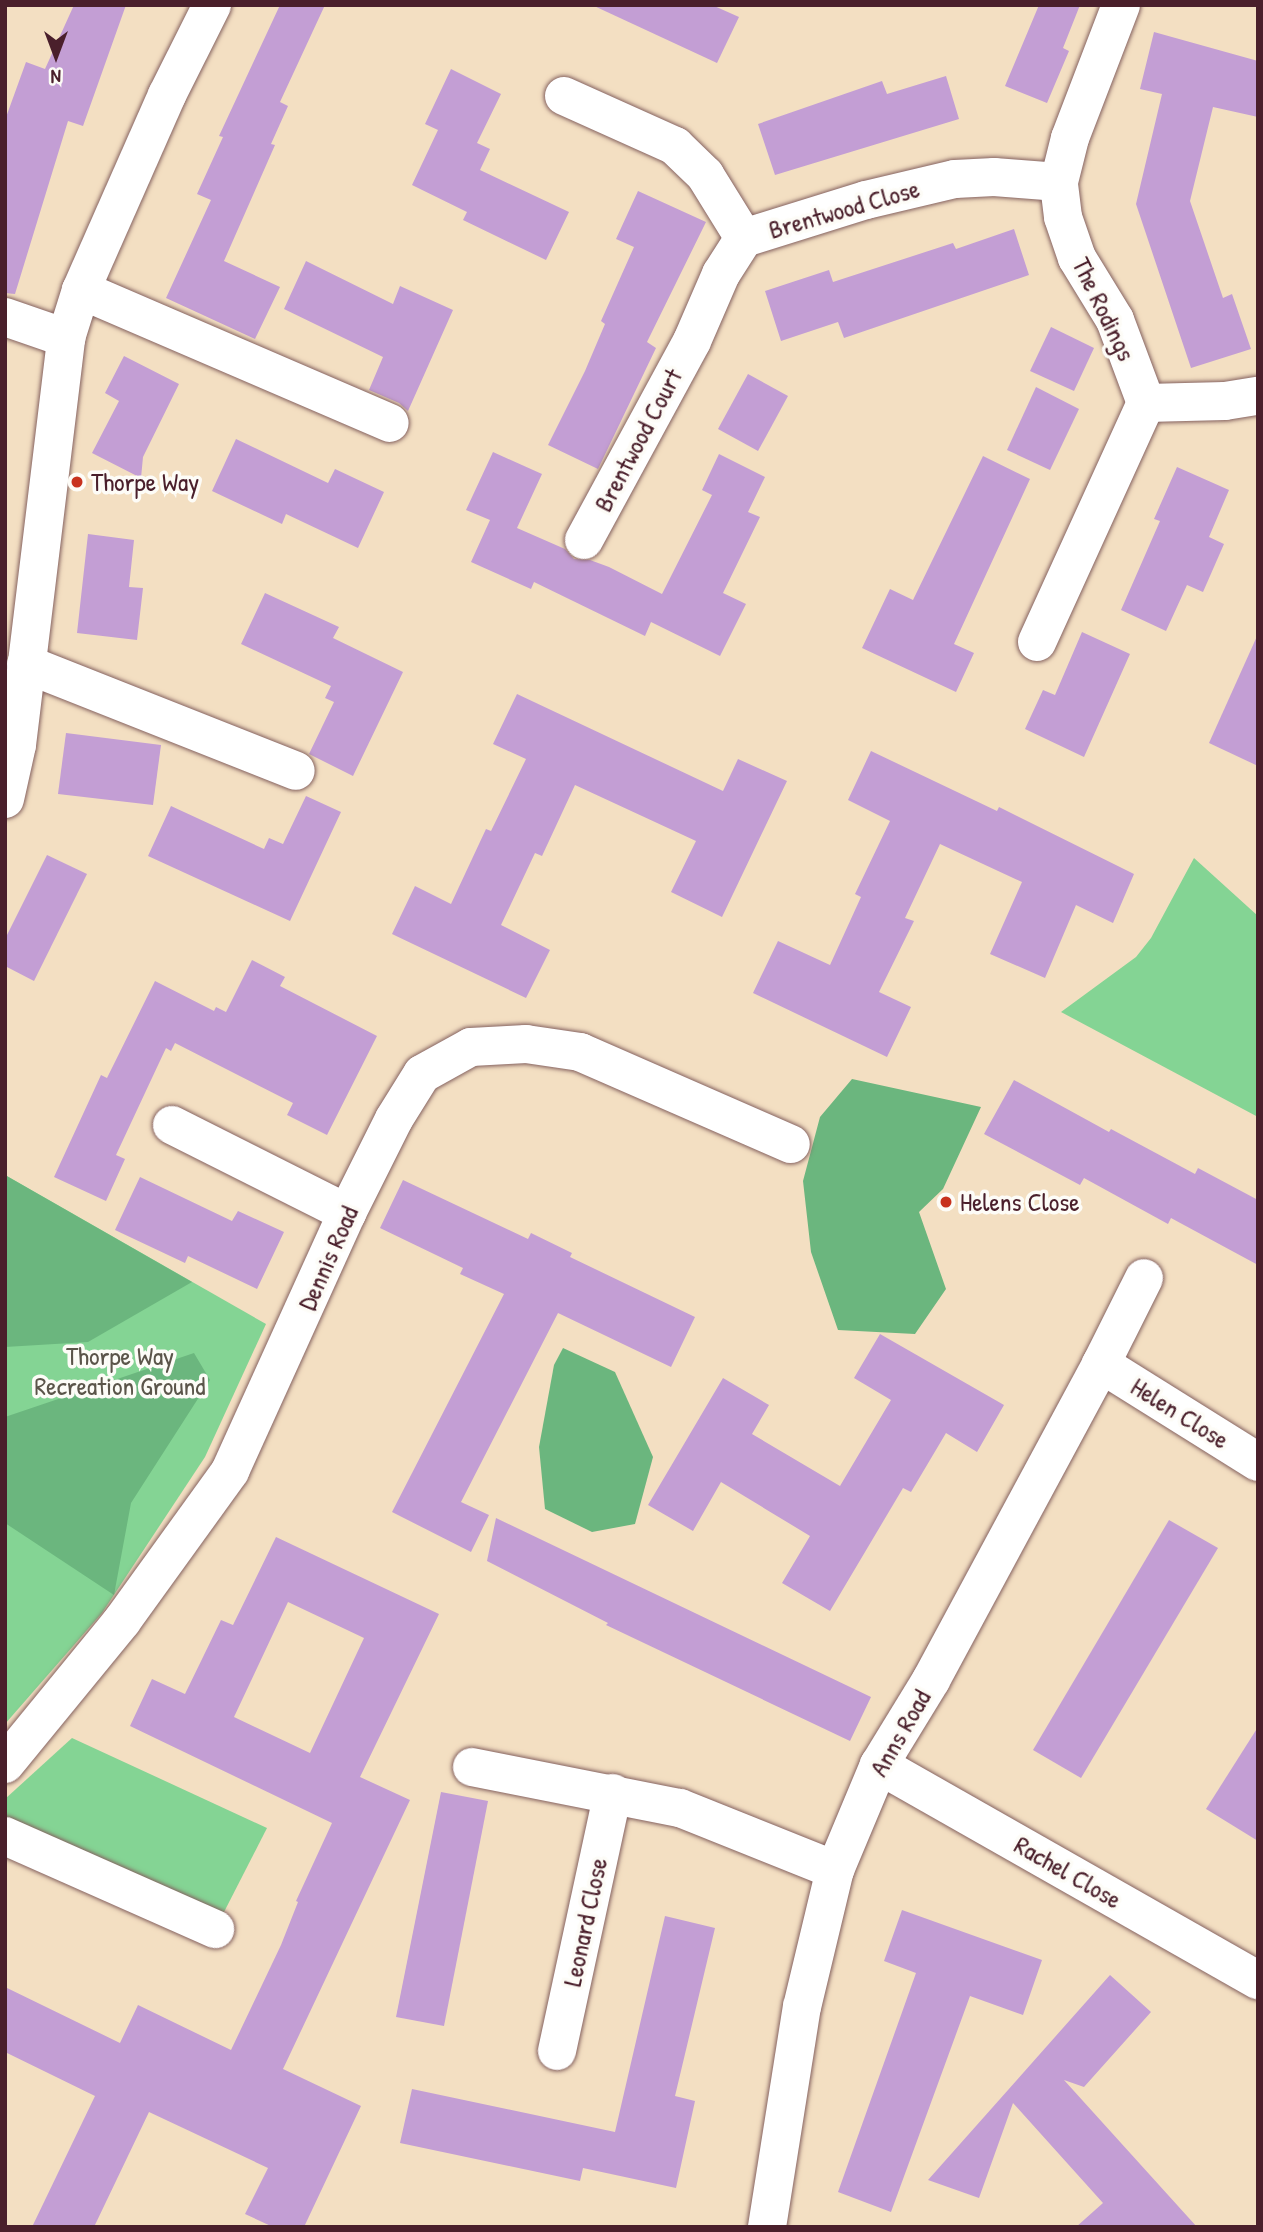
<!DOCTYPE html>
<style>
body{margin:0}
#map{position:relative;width:1263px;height:2232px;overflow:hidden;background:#f3dfc2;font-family:"Patrick Hand",sans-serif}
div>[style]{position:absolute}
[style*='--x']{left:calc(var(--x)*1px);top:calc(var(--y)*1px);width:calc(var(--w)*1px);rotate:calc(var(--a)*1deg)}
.green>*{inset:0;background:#84d494}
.forest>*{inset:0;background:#6bb67e}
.building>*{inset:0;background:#c39ed4}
.roads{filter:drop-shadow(0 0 2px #856260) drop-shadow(0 0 2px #856260)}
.minor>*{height:38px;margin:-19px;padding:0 19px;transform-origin:19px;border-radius:19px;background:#fff}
.dots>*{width:19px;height:19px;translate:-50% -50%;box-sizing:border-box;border:4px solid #fdfcf7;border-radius:50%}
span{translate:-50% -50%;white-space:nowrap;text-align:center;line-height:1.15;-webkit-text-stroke:7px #fdfcf7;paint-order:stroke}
.street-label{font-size:26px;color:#4a1f2b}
.poi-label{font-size:26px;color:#4a1f2b}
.left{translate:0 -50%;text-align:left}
.park-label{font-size:26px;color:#5b554a}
.frame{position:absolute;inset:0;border:7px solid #4a1f2b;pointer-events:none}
.north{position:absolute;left:21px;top:21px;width:70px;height:70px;-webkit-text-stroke:5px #fdfcf7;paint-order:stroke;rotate:180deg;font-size:19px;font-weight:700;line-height:28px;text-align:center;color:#4a1f2b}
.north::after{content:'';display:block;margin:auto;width:24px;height:32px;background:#4a1f2b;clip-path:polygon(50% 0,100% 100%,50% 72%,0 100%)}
</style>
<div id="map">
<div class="green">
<div style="clip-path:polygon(1194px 858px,1258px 916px,1258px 1117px,1061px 1012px,1136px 957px,1151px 938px)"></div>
<div style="clip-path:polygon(5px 1175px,266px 1324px,205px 1457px,102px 1613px,5px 1724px)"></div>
<div style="clip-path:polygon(72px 1738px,267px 1828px,223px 1914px,5px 1819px,5px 1799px)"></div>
</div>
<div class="forest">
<div style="clip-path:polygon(852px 1079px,981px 1107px,943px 1189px,919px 1212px,946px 1289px,915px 1334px,838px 1330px,811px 1252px,803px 1181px,820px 1117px)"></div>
<div style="clip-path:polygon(5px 1175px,192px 1282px,88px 1342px,5px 1347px)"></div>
<div style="clip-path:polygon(563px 1348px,615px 1372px,653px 1457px,635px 1524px,592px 1532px,545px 1509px,539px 1447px,554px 1365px)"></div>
<div style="clip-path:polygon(194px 1353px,210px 1380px,131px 1503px,114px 1595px,5px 1523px,5px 1417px)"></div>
</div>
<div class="building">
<div style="clip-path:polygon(74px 5px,126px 5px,83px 126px,68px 121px,15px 294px,5px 293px,5px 120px,26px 62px,45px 69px)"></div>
<div style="clip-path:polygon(280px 5px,325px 5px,280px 102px,288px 106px,271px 144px,275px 145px,224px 261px,280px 287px,255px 339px,166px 298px,211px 200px,197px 194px,223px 137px,219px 136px)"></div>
<div style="clip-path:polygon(592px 5px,712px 5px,739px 17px,717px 63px)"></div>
<div style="clip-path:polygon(1039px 5px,1080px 5px,1063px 48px,1069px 51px,1047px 103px,1005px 86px)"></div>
<div style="clip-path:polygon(1154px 32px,1258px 61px,1258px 117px,1213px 107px,1190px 201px,1223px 298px,1232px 294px,1251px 349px,1191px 368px,1136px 204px,1162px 94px,1140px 89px)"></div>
<div style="clip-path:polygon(451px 69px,501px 94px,477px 143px,490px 149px,480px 170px,569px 212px,546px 260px,463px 220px,467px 212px,412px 185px,438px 130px,425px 124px)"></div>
<div style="clip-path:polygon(946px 76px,959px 119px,775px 175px,758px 124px,882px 81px,887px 94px)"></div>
<div style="clip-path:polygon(638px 191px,706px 222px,647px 342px,656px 348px,598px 469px,548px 445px,585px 371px,605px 324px,601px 321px,634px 247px,616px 239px)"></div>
<div style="clip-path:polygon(1014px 229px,1029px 275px,844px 338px,838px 322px,781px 341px,765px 291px,829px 270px,833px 282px,953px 243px,956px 249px)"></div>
<div style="clip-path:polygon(306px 261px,393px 304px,400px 286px,453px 310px,408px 411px,399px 403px,369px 390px,383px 357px,284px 309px)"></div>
<div style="clip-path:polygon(1051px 327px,1094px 348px,1074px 391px,1030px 371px)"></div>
<div style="clip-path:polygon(124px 356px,179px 384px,143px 457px,141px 478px,92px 453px,119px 401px,105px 393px)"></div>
<div style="clip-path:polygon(748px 374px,788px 396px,758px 451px,718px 429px)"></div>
<div style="clip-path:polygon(1036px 387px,1079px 409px,1050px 470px,1007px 450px)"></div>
<div style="clip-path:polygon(236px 439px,328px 483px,335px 469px,384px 492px,358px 548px,286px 514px,282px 524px,212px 491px)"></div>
<div style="clip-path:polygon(493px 452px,542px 474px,517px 528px,565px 549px,574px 559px,590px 560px,609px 567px,662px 594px,712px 495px,702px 490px,719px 454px,765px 477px,748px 512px,760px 517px,723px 593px,746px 604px,720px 656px,651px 622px,645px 636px,534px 582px,531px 589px,471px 562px,490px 520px,466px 510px)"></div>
<div style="clip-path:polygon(983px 456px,1030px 479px,954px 644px,974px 653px,956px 692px,862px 648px,890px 589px,913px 600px)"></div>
<div style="clip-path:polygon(1177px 467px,1229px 490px,1209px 537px,1224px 544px,1203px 592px,1187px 585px,1166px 631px,1121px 610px,1160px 521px,1154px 519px)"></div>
<div style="clip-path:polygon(88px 534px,134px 540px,129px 587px,143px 588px,137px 640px,77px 633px)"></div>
<div style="clip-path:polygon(265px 593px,339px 627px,333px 638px,403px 672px,353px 776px,309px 754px,334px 702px,325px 698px,331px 686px,241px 644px)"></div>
<div style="clip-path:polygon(1082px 632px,1130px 654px,1084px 757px,1025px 729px,1043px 690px,1055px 695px)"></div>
<div style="clip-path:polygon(1258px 634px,1258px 766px,1209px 743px)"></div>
<div style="clip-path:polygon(517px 694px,723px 791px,738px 759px,787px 781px,722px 917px,671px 892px,696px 841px,575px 785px,542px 856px,535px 853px,501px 925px,550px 950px,526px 998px,392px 934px,415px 886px,451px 904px,486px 829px,491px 831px,526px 759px,493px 744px)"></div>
<div style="clip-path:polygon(66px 733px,161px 745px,153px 805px,58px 794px)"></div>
<div style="clip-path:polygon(871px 751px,997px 811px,999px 807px,1134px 874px,1113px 923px,1076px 905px,1045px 978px,990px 954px,1022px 882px,940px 844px,905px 918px,914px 921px,879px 992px,911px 1007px,887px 1057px,753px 993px,778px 941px,830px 965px,861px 897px,855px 894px,890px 821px,848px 800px)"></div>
<div style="clip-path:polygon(306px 796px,341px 812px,290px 921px,148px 856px,171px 806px,264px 849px,269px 838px,283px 844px)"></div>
<div style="clip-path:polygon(47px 855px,87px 874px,34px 981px,5px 966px,5px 939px)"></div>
<div style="clip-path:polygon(252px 960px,285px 977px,280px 986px,377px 1036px,327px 1135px,287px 1115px,293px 1103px,175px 1043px,171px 1051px,166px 1048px,116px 1155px,125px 1159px,106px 1201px,54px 1177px,101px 1075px,107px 1078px,155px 981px,214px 1011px,216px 1007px,226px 1012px)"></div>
<div style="clip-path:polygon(1014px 1080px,1109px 1132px,1111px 1129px,1195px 1174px,1198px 1168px,1258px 1200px,1258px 1265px,1171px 1218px,1168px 1224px,1084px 1178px,1080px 1185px,984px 1134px)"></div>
<div style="clip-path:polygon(140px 1177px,232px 1221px,238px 1211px,284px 1232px,257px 1289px,188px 1256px,185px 1263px,115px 1230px)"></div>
<div style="clip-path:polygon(403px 1180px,528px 1239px,531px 1233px,572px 1253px,570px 1257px,695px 1317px,671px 1367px,558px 1313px,461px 1502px,489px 1515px,471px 1552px,392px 1512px,504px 1294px,460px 1274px,463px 1268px,380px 1228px)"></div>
<div style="clip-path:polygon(880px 1334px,1004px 1405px,977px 1452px,946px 1433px,911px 1492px,903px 1488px,830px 1611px,782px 1583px,810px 1536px,721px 1482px,693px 1531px,648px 1505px,723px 1378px,769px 1405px,752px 1434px,840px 1486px,891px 1400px,854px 1378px)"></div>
<div style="clip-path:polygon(496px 1518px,871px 1697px,850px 1741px,606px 1625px,608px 1623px,487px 1561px)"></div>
<div style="clip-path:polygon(1169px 1520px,1218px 1548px,1081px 1778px,1033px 1750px)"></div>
<div style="clip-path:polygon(evenodd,276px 1537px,439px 1614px,360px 1777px,410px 1800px,283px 2069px,361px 2106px,304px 2227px,273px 2227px,245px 2214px,268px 2168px,149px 2112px,94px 2227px,32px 2227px,95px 2096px,5px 2052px,5px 1987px,120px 2043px,138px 2005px,231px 2050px,281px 1945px,298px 1902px,296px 1901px,332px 1823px,130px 1726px,152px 1679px,185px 1694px,221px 1620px,233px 1625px,276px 1537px,288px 1602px,364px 1638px,310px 1753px,234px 1717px,288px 1602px)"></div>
<div style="clip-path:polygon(1258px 1727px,1258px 1841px,1206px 1809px)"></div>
<div style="clip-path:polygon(441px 1792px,488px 1801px,444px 2026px,396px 2017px)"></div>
<div style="clip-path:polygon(902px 1910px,1042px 1960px,1023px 2015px,970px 1996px,891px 2212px,838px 2192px,916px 1973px,884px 1961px)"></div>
<div style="clip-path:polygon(665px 1916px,715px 1928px,675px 2096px,695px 2101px,676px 2188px,583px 2168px,580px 2181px,400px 2143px,412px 2089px,615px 2132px)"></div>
<div style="clip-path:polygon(1110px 1975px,1151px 2012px,1084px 2087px,1064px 2080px,1197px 2227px,1076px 2227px,1103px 2203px,1013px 2103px,979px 2198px,928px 2180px)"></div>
</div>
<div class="roads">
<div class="minor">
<div style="--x:564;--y:96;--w:122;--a:24.2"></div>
<div style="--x:675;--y:146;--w:42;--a:44"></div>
<div style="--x:705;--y:175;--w:74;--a:58.2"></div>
<div style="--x:81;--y:290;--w:336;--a:23.3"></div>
<div style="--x:5;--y:317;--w:65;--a:19"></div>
<div style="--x:1146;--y:403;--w:79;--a:-1.5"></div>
<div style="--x:1225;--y:401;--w:33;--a:-9"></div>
<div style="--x:584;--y:540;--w:226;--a:-61.5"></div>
<div style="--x:692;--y:341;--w:73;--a:-66.6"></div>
<div style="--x:721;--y:274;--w:43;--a:-57.4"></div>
<div style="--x:744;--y:238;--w:128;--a:-17.3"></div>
<div style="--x:866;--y:200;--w:91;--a:-13.3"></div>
<div style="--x:955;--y:179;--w:39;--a:-3"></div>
<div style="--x:994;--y:177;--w:65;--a:4.4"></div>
<div style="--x:1037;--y:642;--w:263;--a:-65.5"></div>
<div style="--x:1146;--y:403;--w:89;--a:-110.5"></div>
<div style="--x:1115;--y:320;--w:73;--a:-121.5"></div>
<div style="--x:1077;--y:258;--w:43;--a:-108.9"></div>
<div style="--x:1063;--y:217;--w:35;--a:-97"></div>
<div style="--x:1059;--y:182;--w:45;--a:-76"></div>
<div style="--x:1070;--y:138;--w:142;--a:-69"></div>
<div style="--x:26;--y:664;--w:290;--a:21.6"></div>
<div style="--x:5;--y:799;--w:55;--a:-77.5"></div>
<div style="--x:17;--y:745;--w:410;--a:-83.1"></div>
<div style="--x:66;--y:338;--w:50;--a:-72.6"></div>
<div style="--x:81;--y:290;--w:213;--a:-66.2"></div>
<div style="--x:167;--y:95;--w:101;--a:-63.4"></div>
<div style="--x:172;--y:1125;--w:196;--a:26.7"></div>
<div style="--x:1101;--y:1364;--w:185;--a:32"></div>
<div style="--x:5;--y:1764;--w:185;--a:-50.7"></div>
<div style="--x:122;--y:1621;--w:185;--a:-54.2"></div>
<div style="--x:230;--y:1471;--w:283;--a:-65.6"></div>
<div style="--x:347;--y:1213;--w:105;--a:-63.4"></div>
<div style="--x:394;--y:1119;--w:53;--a:-58.1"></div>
<div style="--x:422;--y:1074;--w:56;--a:-28.9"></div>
<div style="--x:471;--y:1047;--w:55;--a:-3.1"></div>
<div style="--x:526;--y:1044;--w:55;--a:8.4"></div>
<div style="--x:580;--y:1052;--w:230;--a:23.6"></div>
<div style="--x:879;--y:1765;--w:436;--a:29.6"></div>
<div style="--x:472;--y:1767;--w:212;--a:11.2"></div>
<div style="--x:680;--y:1808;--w:167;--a:21.8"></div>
<div style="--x:5;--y:1836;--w:230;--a:23.9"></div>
<div style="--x:557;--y:2051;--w:264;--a:-77.8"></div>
<div style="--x:767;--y:2227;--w:223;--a:-81"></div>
<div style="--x:802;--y:2007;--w:141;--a:-76.5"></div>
<div style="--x:835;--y:1870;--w:114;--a:-67.3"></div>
<div style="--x:879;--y:1765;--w:100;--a:-58.5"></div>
<div style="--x:931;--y:1680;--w:359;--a:-61.7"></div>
<div style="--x:1101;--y:1364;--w:96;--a:-63.4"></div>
</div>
</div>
<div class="dots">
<div style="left:77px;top:482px;background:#c8321e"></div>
<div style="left:946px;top:1202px;background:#c8321e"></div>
</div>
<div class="street-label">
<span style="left:844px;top:209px;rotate:-16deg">Brentwood Close</span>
<span style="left:1104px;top:309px;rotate:64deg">The Rodings</span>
<span style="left:638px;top:440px;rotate:-62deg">Brentwood Court</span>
<span style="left:328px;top:1258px;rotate:-66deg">Dennis Road</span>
<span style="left:1180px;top:1413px;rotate:32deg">Helen Close</span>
<span style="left:900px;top:1733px;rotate:-60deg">Anns Road</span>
<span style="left:1068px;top:1872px;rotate:30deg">Rachel Close</span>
<span style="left:585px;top:1922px;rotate:-78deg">Leonard Close</span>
</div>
<div class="poi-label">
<span class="left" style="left:91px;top:482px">Thorpe Way</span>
<span class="left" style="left:960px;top:1202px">Helens Close</span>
</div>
<div class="park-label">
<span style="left:120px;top:1371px">Thorpe Way<br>Recreation Ground</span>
</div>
<div class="frame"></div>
<div class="north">N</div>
</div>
